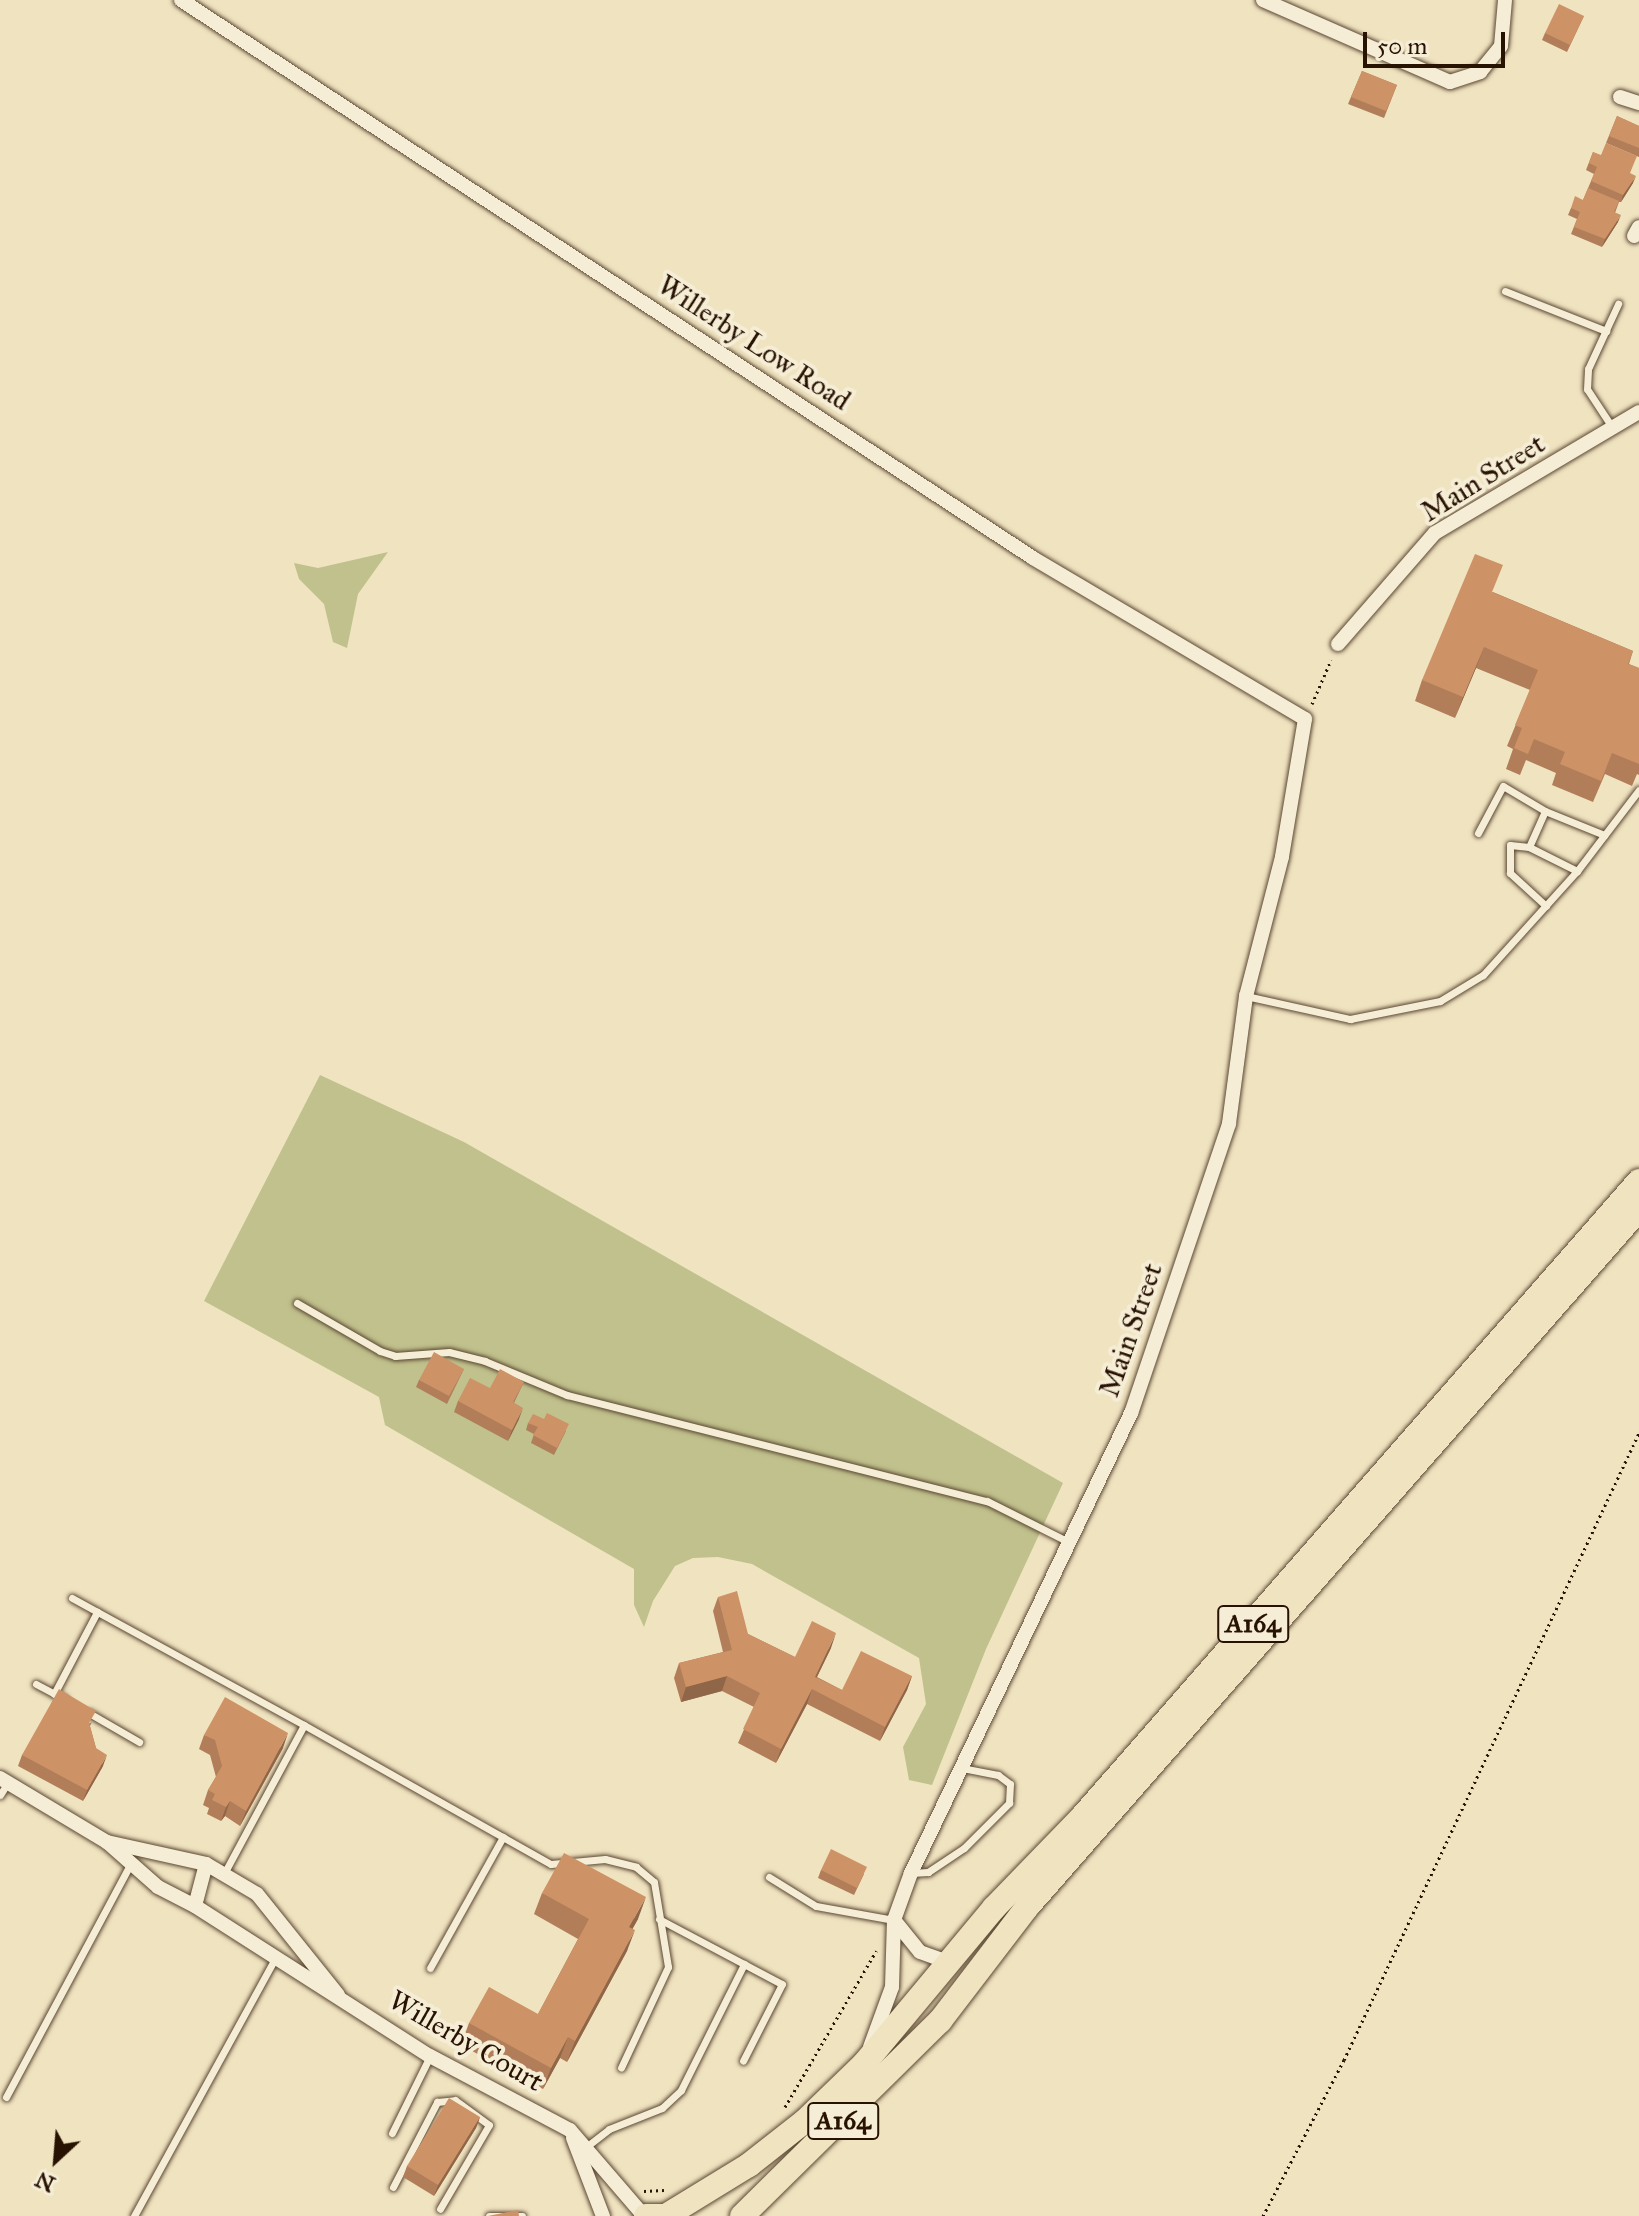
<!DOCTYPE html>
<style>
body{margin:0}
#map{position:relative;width:1639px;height:2216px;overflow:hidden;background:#f0e3c0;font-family:"IM FELL Great Primer",serif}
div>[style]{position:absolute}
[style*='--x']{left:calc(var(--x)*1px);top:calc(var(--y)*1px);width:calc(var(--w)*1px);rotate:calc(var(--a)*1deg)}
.green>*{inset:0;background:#c1c18d}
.path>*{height:3px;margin-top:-1.5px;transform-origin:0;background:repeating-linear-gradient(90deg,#281303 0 2px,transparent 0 6px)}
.roads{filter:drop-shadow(0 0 2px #5a4732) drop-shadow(0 0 2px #5a4732)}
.service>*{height:7px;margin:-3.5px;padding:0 3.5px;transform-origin:3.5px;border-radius:3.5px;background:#f5edd6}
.minor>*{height:14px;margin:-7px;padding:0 7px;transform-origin:7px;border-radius:7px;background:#f5edd6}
.trunk>*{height:24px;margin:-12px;padding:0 12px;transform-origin:12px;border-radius:12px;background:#f0e3c0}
.wall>*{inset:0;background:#b17e59}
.shaded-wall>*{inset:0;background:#906648}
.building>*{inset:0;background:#ce9267}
span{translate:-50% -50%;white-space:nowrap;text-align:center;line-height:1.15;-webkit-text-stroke:8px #f5edd6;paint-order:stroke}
.shield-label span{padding:2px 6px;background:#f5edd6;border:2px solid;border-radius:6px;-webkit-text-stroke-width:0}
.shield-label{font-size:26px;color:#281303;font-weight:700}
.street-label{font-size:28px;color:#281303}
.north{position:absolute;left:16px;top:2120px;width:80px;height:80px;-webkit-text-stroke:6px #f5edd6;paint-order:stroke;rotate:206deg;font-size:22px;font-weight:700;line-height:32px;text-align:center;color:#281303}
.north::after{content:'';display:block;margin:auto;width:28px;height:36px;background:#281303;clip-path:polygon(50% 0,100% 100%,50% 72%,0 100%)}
.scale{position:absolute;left:1363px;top:32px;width:142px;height:36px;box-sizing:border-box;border:4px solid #281303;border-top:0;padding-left:10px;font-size:24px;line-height:28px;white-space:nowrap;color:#281303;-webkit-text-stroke:6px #f5edd6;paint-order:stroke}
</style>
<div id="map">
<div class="green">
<div style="clip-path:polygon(388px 552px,358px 594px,347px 648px,333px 642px,324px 604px,299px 579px,294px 563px,318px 568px)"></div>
<div style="clip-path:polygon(320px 1075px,464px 1142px,1063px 1483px,986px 1649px,932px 1785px,909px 1780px,903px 1747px,926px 1704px,919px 1658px,752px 1564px,718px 1557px,693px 1558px,675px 1566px,653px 1601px,644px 1627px,634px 1605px,634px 1569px,385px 1425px,379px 1397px,204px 1301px)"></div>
</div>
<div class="path">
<div style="--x:1312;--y:704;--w:48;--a:-66.6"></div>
<div style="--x:785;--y:2107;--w:181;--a:-59.7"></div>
<div style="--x:644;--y:2191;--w:20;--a:-3"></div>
<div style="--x:1263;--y:2216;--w:176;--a:-62.6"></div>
<div style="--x:1344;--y:2060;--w:693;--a:-64.8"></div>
</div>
<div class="roads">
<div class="service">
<div style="--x:1505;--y:291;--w:109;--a:21.6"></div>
<div style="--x:1612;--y:427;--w:45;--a:-123.3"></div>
<div style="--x:1587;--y:389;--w:20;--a:-87"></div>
<div style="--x:1588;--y:369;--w:72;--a:-65.2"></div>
<div style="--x:1478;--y:833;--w:53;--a:-62"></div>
<div style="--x:1503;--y:786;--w:49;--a:30.8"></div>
<div style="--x:1545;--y:811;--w:64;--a:22.1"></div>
<div style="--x:1529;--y:847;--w:39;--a:-66"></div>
<div style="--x:1546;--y:906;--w:49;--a:-137.5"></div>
<div style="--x:1510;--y:873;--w:28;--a:-90"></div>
<div style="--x:1510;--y:845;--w:19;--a:6"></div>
<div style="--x:1529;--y:847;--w:54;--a:26.6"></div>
<div style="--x:1246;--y:996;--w:107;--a:12.5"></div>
<div style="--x:1350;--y:1019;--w:92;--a:-11.3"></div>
<div style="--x:1440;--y:1001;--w:50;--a:-31.2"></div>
<div style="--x:1483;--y:975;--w:140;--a:-47.9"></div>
<div style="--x:1577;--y:871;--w:102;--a:-52.6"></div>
<div style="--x:297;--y:1303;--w:96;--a:30"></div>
<div style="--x:380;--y:1351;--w:16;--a:18"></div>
<div style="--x:395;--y:1356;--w:54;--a:-4.2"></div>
<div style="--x:449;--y:1352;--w:37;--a:14"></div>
<div style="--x:485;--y:1361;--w:89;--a:22.5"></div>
<div style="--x:567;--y:1395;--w:433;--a:14.2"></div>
<div style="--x:987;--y:1501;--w:92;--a:26.6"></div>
<div style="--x:72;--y:1598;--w:264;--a:28.7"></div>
<div style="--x:304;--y:1725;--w:167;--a:118.3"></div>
<div style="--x:36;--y:1684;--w:32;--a:28"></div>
<div style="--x:54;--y:1694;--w:93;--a:-62.3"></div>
<div style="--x:89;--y:1713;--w:58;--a:30.1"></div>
<div style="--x:304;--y:1725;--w:283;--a:29.4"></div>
<div style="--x:551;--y:1864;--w:54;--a:-5.3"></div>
<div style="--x:605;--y:1859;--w:32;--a:14"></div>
<div style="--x:636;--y:1867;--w:23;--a:40"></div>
<div style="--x:654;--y:1882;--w:86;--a:80.6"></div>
<div style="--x:668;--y:1967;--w:111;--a:115"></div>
<div style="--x:0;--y:1795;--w:15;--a:-58"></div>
<div style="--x:911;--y:1873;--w:17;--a:-3"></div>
<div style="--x:928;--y:1872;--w:43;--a:-33.7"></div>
<div style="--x:964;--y:1848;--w:64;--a:-45"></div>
<div style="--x:1009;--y:1803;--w:19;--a:-87"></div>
<div style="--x:1010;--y:1784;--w:15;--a:-143"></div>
<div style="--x:998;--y:1775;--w:36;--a:-169"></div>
<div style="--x:769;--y:1877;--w:55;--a:31.7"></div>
<div style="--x:816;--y:1906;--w:79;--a:10.2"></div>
<div style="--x:659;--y:1919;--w:139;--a:27.9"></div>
<div style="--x:782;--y:1984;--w:86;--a:116.9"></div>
<div style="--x:430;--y:1968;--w:150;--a:-60.9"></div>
<div style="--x:6;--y:2097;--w:265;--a:-61.9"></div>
<div style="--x:392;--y:2133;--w:86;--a:-63.7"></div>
<div style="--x:586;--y:2147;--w:29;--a:-38"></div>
<div style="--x:609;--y:2129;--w:57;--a:-21.6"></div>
<div style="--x:662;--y:2108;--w:26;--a:-43"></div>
<div style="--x:681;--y:2090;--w:141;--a:-63.4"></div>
<div style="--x:393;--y:2187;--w:96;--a:-62.6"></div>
<div style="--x:437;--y:2102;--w:18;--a:-6"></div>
<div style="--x:455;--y:2100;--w:42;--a:36.3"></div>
<div style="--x:489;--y:2125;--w:97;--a:120.3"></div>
<div style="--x:134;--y:2216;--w:294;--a:-61.3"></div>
<div style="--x:489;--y:2216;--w:33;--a:0"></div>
</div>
<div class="minor">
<div style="--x:181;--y:0;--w:1018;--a:33.22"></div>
<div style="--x:1033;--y:558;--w:316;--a:30.6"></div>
<div style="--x:1305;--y:719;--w:140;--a:99.5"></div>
<div style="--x:1282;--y:857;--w:144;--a:104.5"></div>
<div style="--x:1246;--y:996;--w:129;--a:97.6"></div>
<div style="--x:1229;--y:1124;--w:305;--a:108.7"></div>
<div style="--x:1131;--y:1413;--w:510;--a:115.56"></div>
<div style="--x:911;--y:1873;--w:50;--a:109.9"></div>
<div style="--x:894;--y:1920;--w:67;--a:91.7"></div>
<div style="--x:892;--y:1987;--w:64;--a:110.1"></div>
<div style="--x:1263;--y:0;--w:204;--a:23.7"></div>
<div style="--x:1450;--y:82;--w:32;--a:-18"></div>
<div style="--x:1480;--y:72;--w:33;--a:-51"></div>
<div style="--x:1501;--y:46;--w:46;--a:-85"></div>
<div style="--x:1620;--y:97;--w:20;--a:18"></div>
<div style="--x:1634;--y:236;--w:10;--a:-61"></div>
<div style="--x:1338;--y:644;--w:147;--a:-48.9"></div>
<div style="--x:1435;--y:533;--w:237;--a:-30.7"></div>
<div style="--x:0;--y:1778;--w:125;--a:30.9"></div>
<div style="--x:107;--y:1842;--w:68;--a:41.4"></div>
<div style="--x:158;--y:1887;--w:42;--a:27.2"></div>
<div style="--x:107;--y:1842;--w:101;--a:12.5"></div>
<div style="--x:894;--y:1920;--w:41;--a:50.9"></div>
<div style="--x:920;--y:1952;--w:32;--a:20"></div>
<div style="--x:338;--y:1995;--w:129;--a:-128.7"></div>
<div style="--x:257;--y:1894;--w:59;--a:-149.5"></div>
<div style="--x:206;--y:1864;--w:43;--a:104.7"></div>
<div style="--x:195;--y:1906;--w:279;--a:32.6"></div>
<div style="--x:430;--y:2056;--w:158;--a:27.9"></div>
<div style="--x:570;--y:2130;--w:113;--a:49.3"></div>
<div style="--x:573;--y:2138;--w:84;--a:69"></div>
</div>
<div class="trunk">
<div style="--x:669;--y:2214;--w:94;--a:-31.5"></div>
<div style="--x:749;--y:2165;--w:71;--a:-38.2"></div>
<div style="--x:805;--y:2121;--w:82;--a:-44"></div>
<div style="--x:864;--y:2064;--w:203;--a:-50.2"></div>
<div style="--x:994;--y:1908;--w:128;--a:-45.9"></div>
<div style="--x:1083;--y:1816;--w:844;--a:-48.79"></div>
<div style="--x:646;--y:2216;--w:29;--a:0"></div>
<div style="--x:742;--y:2216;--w:278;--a:-44.6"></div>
<div style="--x:940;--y:2021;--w:145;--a:-52.6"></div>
<div style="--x:1028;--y:1906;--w:927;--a:-48.76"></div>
</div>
</div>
<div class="wall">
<div style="clip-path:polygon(1584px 16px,1567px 52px,1542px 40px,1545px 33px)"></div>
<div style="clip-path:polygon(1362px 71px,1397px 85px,1384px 118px,1348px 104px)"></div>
<div style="clip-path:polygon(1617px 116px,1639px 126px,1639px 157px,1606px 143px)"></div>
<div style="clip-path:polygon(1593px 152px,1630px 173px,1633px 183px,1621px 202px,1619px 202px,1615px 213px,1618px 222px,1602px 247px,1571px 234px,1577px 219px,1568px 215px,1571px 208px,1583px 200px,1594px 174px,1586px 170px)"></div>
<div style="clip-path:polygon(1493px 592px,1633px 651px,1629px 664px,1639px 668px,1639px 775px,1637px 774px,1632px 786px,1605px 774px,1593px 802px,1552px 785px,1556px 773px,1526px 760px,1520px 775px,1506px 769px,1513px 749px,1507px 746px,1530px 690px,1476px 668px,1455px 718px,1415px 701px,1422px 680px)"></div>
<div style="clip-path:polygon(464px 1369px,447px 1404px,416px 1387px,419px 1380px)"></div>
<div style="clip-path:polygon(524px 1382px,514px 1403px,519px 1419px,508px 1441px,454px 1412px,458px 1401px,490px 1388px)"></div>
<div style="clip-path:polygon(528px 1423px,566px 1431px,554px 1455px,531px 1443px,534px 1434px,526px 1430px)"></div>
<div style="clip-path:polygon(718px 1597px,748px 1634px,795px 1657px,831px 1648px,817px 1677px,842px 1690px,912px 1676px,907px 1690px,880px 1741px,807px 1704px,776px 1763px,738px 1743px,754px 1707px,722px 1691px,681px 1702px,674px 1678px,679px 1663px,723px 1652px,713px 1611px)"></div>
<div style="clip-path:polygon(92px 1722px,90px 1726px,96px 1748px,103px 1766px,83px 1801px,18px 1766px,22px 1755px)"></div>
<div style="clip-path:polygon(204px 1735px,283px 1748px,240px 1826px,225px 1816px,221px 1821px,207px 1814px,209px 1808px,203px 1805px,208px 1790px,216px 1777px,210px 1755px,199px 1749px)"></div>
<div style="clip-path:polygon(821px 1870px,864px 1874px,854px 1895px,818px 1878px)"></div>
<div style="clip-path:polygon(542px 1893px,638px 1919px,632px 1929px,627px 1951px,567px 2062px,560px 2058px,543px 2089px,461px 2045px,469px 2023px,538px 2014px,578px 1939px,534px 1914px)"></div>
<div style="clip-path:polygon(480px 2117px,476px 2128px,434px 2196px,403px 2177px,407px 2166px)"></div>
</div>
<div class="shaded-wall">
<div style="clip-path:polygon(1636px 176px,1633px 183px,1621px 202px,1623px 195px)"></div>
<div style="clip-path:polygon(1621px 215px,1618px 222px,1602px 247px,1605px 239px)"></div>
<div style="clip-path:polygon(1484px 647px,1476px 668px,1455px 718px,1463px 697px)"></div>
<div style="clip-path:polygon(523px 1408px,519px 1419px,508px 1441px,512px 1430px)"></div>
<div style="clip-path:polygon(836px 1633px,831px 1648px,810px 1691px,815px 1677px)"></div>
<div style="clip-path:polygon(727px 1676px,722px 1691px,681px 1702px,686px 1687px)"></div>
<div style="clip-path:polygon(912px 1676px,907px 1690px,880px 1741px,885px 1727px)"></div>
<div style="clip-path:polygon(812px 1689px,807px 1704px,776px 1763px,781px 1749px)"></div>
<div style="clip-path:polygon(288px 1733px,283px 1748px,240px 1826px,246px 1811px)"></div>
<div style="clip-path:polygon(107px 1755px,103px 1766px,83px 1801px,87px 1790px)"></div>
<div style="clip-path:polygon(230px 1801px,225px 1816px,221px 1821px,226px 1807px)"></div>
<div style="clip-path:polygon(646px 1897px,638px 1919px,622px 1948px,629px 1927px)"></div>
<div style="clip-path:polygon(635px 1930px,627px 1951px,567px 2062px,575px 2041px)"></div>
<div style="clip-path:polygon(568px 2037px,560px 2058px,543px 2089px,551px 2068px)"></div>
<div style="clip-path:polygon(480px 2117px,476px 2128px,434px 2196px,438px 2185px)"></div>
</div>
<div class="building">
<div style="clip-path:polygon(1559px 4px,1584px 16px,1570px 45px,1545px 33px)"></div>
<div style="clip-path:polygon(1362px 71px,1397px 85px,1386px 111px,1351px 97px)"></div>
<div style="clip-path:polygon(1617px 116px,1639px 126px,1639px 148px,1609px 136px)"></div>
<div style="clip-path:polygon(1606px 143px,1637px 156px,1630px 173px,1636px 176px,1623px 195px,1591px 181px,1597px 167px,1589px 163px,1593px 152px,1601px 155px)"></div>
<div style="clip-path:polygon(1588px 188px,1619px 201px,1614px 212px,1621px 215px,1605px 239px,1574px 227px,1580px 212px,1571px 208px,1575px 196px,1583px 200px)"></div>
<div style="clip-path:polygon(1475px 554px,1503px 565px,1492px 592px,1633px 651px,1628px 664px,1639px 668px,1639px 764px,1612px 753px,1601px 781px,1560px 764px,1565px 752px,1534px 739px,1528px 754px,1514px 748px,1522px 728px,1515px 725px,1538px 670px,1484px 647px,1463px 697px,1422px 680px)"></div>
<div style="clip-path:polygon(434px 1352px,464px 1369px,449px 1396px,419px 1380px)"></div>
<div style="clip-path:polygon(500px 1369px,524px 1382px,513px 1402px,523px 1408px,512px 1430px,458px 1401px,470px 1378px,490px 1388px)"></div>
<div style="clip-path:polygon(547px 1413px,569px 1424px,557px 1448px,533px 1435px,538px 1427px,528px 1423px,533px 1414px,544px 1419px)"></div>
<div style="clip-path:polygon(737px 1591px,748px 1634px,795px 1657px,812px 1621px,836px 1633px,815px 1677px,842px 1690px,861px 1651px,912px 1676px,885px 1727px,812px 1689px,781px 1749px,743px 1729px,760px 1693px,727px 1676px,686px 1687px,679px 1663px,732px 1650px,718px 1597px)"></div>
<div style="clip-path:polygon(59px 1689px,96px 1711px,89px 1723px,96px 1748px,107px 1755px,87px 1790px,22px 1755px)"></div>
<div style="clip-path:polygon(225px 1697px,288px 1733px,246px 1811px,230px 1801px,226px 1807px,212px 1800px,215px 1794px,208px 1790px,222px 1766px,215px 1740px,204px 1735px)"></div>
<div style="clip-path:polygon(831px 1849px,867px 1867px,857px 1888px,821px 1870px)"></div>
<div style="clip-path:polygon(564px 1853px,646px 1897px,629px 1927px,635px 1930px,575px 2041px,568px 2037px,551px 2068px,469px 2023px,489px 1987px,538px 2014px,589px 1919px,542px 1893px)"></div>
<div style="clip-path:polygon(449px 2098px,480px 2117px,438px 2185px,407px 2166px)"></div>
<div style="clip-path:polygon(518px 2210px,519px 2216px,488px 2216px)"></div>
</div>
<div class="shield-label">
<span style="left:1253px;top:1624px">A164</span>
<span style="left:843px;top:2121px">A164</span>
</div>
<div class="street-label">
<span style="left:754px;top:343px;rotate:33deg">Willerby Low Road</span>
<span style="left:1483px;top:478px;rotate:-32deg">Main Street</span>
<span style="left:1131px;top:1330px;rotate:-71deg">Main Street</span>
<span style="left:466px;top:2041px;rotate:30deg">Willerby Court</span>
</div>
<div class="north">N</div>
<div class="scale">50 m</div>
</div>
